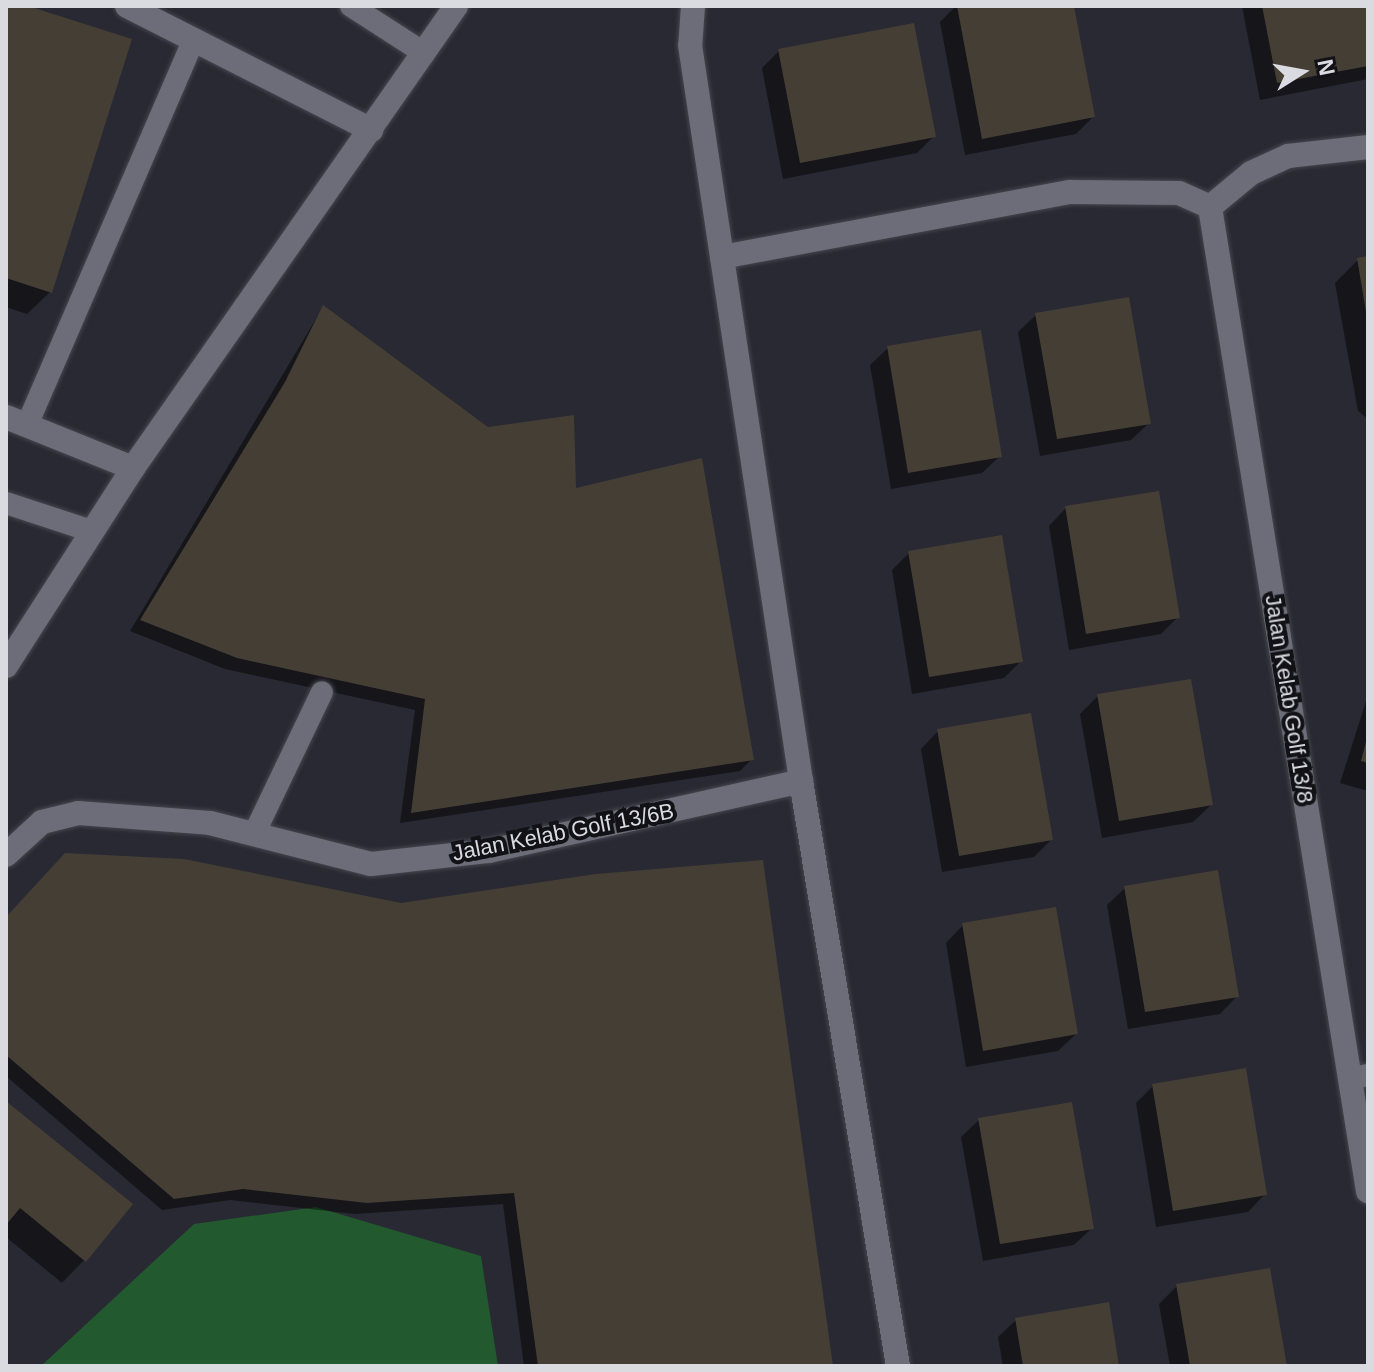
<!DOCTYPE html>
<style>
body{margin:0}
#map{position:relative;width:1374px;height:1372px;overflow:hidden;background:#282932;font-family:Helvetica,sans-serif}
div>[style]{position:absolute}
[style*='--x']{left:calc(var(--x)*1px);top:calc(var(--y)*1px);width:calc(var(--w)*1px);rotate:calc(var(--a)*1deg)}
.green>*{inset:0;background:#23592e}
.shadow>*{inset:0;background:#0007}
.building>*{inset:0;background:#453e35}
.roads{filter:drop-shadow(0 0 2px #45464e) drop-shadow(0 0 2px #45464e)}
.service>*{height:22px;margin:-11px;padding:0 11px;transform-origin:11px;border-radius:11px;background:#6c6d78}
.minor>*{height:24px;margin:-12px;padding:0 12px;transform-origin:12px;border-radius:12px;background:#6c6d78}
span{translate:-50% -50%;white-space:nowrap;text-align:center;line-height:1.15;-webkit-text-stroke:8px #121216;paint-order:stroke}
.street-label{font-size:22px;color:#dadbe1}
.frame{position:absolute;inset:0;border:8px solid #dadbe1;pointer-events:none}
.north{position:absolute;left:1262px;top:32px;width:80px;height:80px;-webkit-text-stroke:6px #121216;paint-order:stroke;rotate:79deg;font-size:22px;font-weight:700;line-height:32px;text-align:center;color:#dadbe1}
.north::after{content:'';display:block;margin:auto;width:28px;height:36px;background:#dadbe1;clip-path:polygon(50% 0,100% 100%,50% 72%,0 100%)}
</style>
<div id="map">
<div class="green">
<div style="clip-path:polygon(316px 1207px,481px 1256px,498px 1366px,41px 1366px,194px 1224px)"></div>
</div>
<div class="shadow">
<div style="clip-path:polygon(6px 6px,22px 6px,50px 292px,27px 314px,6px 307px)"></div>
<div style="clip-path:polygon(956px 6px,1072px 6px,1093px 117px,1076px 134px,965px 155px,940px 22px)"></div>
<div style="clip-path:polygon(1242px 6px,1368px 6px,1368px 79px,1260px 100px)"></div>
<div style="clip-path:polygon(779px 51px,934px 136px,917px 153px,783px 179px,762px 68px)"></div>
<div style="clip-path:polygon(1368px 258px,1368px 419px,1358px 411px,1335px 283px,1358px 260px)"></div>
<div style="clip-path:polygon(323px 307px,574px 490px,751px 760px,740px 771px,400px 823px,415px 710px,225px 669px,130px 631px)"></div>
<div style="clip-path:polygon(1036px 315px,1149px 423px,1131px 440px,1040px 456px,1018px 332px)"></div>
<div style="clip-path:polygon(888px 348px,1000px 456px,982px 473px,891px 489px,870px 365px)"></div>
<div style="clip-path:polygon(1066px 508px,1178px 617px,1161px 634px,1069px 650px,1049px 526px)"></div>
<div style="clip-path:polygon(909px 553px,1021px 661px,1004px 678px,912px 694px,892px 570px)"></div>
<div style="clip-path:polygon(1368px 695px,1368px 791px,1340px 783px)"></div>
<div style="clip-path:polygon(1098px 696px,1211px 805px,1193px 822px,1102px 838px,1080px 714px)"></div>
<div style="clip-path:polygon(938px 731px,1051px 840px,1034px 857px,942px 872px,921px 749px)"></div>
<div style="clip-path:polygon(1125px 888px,1237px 996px,1220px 1014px,1128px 1029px,1107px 905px)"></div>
<div style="clip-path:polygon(401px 905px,831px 1366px,524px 1366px,503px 1204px,355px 1214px,230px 1200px,162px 1210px,6px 1076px,6px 919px)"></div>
<div style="clip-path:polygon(963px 925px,1076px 1034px,1058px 1051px,966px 1067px,946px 943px)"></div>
<div style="clip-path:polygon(1153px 1086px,1265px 1194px,1248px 1212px,1156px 1227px,1136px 1103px)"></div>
<div style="clip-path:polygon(6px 1103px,84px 1260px,62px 1283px,6px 1237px)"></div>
<div style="clip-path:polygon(979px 1120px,1092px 1228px,1074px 1245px,983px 1261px,961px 1137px)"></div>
<div style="clip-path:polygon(1177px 1286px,1285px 1366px,1170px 1366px,1159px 1304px)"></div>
<div style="clip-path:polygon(1016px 1320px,1117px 1366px,1003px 1366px,998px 1337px)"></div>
</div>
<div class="building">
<div style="clip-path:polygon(6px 6px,28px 6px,132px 39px,52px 293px,6px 278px)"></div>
<div style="clip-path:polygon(957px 6px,1074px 6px,1095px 117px,982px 139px)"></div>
<div style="clip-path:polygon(1262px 6px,1368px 6px,1368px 66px,1277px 83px)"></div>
<div style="clip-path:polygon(914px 23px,936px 137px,800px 163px,778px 49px)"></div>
<div style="clip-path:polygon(1368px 256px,1368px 312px,1366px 312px,1357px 258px)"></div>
<div style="clip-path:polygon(1129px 297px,1151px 424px,1057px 439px,1035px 313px)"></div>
<div style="clip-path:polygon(323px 305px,488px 427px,574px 415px,576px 488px,702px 458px,754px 760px,411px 813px,425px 699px,237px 658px,140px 620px,285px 382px)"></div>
<div style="clip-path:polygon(981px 330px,1002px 457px,908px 473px,887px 346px)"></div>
<div style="clip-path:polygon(1159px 491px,1180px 618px,1086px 634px,1065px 506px)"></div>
<div style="clip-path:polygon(1002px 535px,1023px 662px,929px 677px,908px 551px)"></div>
<div style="clip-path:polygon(1191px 679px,1213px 805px,1119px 821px,1097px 694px)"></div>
<div style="clip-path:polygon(1031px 713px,1053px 840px,959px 856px,937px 729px)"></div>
<div style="clip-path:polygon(1367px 738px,1368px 738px,1368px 763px,1361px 761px)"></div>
<div style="clip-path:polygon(65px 853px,184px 859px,401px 903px,596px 874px,763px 860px,833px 1366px,538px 1366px,514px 1193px,367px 1203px,243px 1189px,174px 1199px,6px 1055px,6px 917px)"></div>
<div style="clip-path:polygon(1218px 870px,1239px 997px,1145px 1012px,1124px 886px)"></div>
<div style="clip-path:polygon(1056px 907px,1078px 1034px,983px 1051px,962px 923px)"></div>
<div style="clip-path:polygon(1246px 1068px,1267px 1195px,1173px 1211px,1152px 1084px)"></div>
<div style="clip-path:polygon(6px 1101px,133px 1204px,86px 1262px,20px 1208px,6px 1225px)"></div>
<div style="clip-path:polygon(1072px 1102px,1094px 1229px,1000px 1244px,978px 1118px)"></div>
<div style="clip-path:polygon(1270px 1268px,1287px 1366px,1190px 1366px,1176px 1284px)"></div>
<div style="clip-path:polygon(1109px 1302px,1119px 1366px,1023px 1366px,1015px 1318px)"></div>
</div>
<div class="roads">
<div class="service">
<div style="--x:351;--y:6;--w:87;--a:32.8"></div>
<div style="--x:27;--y:425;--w:417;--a:-66.6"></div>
<div style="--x:6;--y:503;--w:89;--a:18.2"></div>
<div style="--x:254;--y:834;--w:157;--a:-64.4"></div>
<div style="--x:1350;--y:1079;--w:18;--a:-13"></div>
</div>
<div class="minor">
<div style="--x:127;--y:6;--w:274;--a:26.9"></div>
<div style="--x:693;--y:6;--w:39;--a:94"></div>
<div style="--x:690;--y:45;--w:744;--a:81.42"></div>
<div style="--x:801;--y:781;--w:593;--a:80.59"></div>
<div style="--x:1210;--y:207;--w:997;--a:80.88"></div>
<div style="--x:722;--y:257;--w:354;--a:-10.6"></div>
<div style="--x:1070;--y:192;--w:109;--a:0.5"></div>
<div style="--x:1179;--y:193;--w:34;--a:24"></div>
<div style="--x:1210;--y:207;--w:53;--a:-39.7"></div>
<div style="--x:1251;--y:173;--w:41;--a:-24.7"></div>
<div style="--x:1288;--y:156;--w:81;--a:-6.4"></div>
<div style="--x:6;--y:417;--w:137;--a:21.9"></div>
<div style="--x:6;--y:666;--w:235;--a:-57.3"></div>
<div style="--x:133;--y:468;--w:564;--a:-55.04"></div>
<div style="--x:6;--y:855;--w:49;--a:-42.5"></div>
<div style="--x:42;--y:822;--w:37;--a:-14"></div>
<div style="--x:78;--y:813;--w:132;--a:4.3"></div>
<div style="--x:210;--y:823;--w:166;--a:14.3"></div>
<div style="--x:371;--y:864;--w:119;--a:-6.3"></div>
<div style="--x:489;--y:851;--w:320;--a:-12.6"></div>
</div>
</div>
<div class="street-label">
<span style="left:1289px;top:699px;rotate:81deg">Jalan Kelab Golf 13/8</span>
<span style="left:563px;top:832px;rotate:-11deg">Jalan Kelab Golf 13/6B</span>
</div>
<div class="frame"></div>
<div class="north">N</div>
</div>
